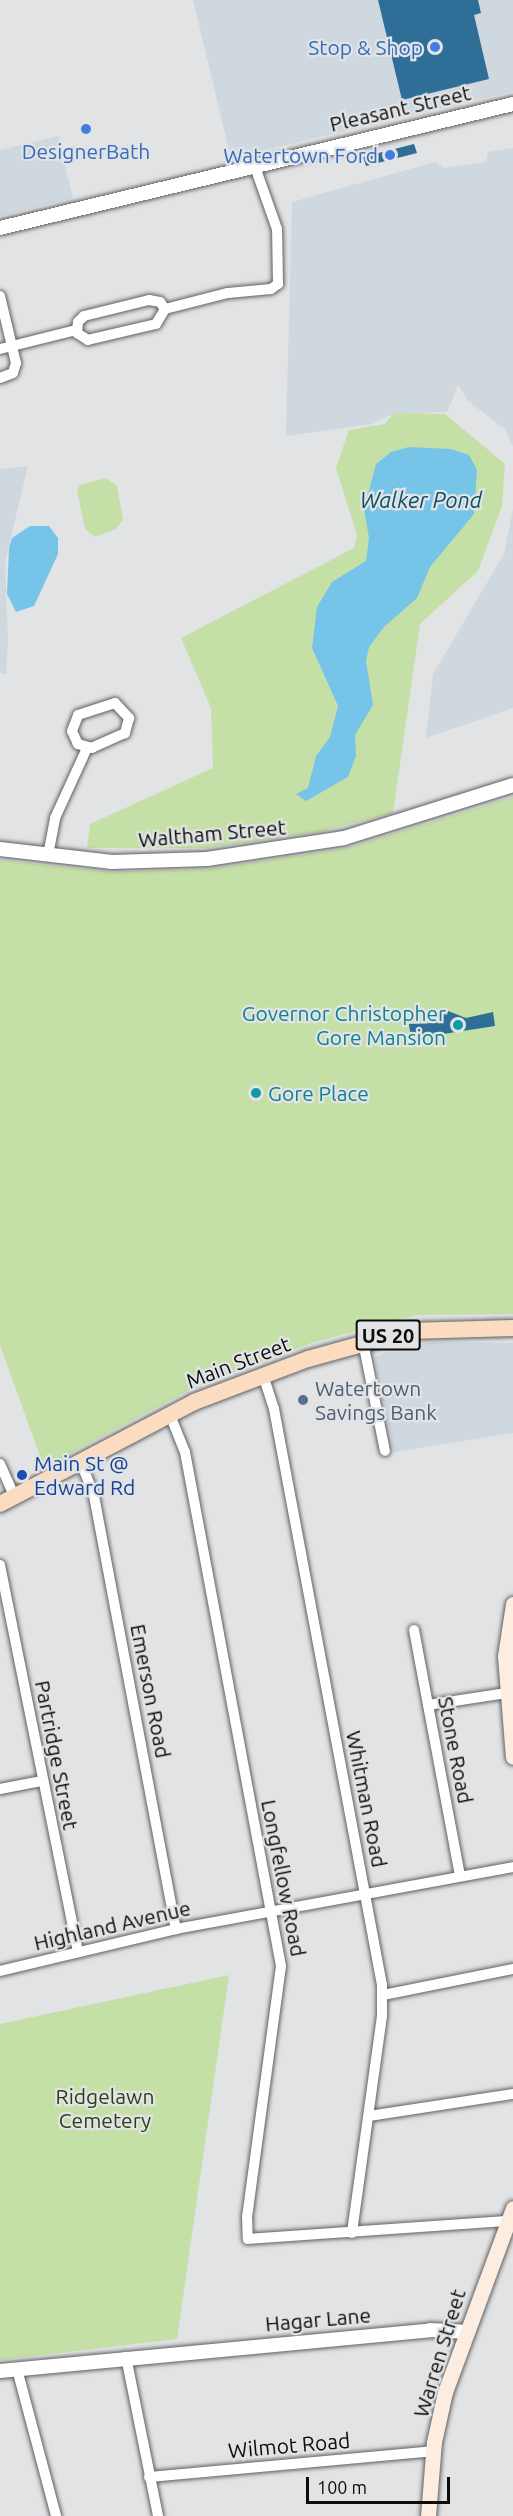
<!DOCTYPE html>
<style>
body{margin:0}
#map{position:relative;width:513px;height:2516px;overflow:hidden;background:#e1e3e5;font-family:Ubuntu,sans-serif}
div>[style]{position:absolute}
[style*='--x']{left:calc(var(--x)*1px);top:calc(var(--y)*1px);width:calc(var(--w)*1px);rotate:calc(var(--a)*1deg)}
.built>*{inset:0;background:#cfd8df}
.green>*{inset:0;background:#c5e0a6}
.water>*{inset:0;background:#76c4e7}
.building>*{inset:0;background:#2e6e97}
.roads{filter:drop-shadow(0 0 2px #606163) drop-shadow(0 0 2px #606163)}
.minor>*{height:10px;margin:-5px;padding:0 5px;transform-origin:5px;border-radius:5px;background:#fff}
.tertiary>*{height:14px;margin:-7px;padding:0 7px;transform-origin:7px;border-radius:7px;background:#fff}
.secondary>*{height:15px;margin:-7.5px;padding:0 7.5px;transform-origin:7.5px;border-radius:7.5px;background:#fdede0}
.primary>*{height:16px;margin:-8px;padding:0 8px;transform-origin:8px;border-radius:8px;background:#fbdcc1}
.dots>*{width:16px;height:16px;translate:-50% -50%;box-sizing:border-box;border:3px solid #e1e3e5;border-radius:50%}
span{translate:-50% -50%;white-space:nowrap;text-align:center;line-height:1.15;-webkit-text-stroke:4.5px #e1e3e5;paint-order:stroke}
.shield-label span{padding:2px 4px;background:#e1e3e5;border:2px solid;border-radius:4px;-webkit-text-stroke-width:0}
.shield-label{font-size:20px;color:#0c0c0d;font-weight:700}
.shop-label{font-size:21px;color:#366cbe}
.right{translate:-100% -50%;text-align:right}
.street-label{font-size:21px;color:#0c0c0d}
.culture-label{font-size:21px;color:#0d838f}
.left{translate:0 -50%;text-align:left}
.service-label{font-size:21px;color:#4e5e75}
.transit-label{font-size:21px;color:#164399}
.park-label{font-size:21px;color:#2d4012}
.water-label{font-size:22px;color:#0c4e66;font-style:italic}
.scale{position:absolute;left:306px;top:2477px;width:144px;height:27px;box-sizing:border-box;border:3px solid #0c0c0d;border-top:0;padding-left:8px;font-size:18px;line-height:21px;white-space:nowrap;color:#0c0c0d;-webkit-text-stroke:4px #e1e3e5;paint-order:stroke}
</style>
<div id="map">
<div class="built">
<div style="clip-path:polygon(193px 0,513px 0,513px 91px,231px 158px)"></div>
<div style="clip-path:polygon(58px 136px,73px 198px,0 216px,0 150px)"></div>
<div style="clip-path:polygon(513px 148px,513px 446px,505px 429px,468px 401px,458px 384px,448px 411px,388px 416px,372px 424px,286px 436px,292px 202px,435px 162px,444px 168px,486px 162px,488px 152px)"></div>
<div style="clip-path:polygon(28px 466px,5px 562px,8px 640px,6px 674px,0 673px,0 469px)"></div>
<div style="clip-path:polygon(513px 509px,513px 708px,426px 738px,433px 674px,504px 554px)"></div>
<div style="clip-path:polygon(435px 1342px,513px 1343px,513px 1433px,394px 1452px,375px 1358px,392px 1348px)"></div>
</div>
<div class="green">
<div style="clip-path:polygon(394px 413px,445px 414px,505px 464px,502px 506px,478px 571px,420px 624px,393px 813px,319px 832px,206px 848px,87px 848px,90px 824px,213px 768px,211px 708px,181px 638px,354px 548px,357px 535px,336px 468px,349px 430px,385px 424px)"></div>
<div style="clip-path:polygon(106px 478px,117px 486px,123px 520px,116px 529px,95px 537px,85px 529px,77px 490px,80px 485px)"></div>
<div style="clip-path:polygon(513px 797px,513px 1314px,417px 1315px,311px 1343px,197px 1386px,44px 1467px,0 1345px,0 860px,111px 872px,209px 869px,347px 848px)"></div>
<div style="clip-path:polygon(229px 1975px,177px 2339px,0 2360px,0 2024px)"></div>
</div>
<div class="water">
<div style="clip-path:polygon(409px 447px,451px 449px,469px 455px,477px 470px,474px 514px,430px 567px,417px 598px,384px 627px,369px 647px,366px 661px,373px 705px,355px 735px,356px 756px,348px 777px,306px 801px,296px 794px,308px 788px,316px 756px,330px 737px,338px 706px,312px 648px,317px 607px,332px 582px,366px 561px,369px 538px,364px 509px,376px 464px,391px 452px)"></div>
<div style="clip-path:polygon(30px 526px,49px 526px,58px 538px,58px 554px,34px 606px,16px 612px,7px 594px,9px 548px,12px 538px)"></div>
</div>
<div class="building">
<div style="clip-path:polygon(378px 0,478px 0,481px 13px,474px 15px,489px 79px,402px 100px)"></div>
<div style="clip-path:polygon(414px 144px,417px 153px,366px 166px,363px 157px)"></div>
<div style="clip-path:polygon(448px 1011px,466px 1018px,493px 1012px,495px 1026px,411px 1039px,409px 1024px,435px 1023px)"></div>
</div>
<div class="roads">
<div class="minor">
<div style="--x:0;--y:296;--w:69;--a:76.6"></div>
<div style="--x:16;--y:363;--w:10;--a:107"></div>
<div style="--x:13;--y:373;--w:14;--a:159"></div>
<div style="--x:149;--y:300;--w:11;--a:10"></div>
<div style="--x:160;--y:302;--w:9;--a:54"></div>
<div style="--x:165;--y:309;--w:17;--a:121"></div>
<div style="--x:156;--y:324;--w:70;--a:166.8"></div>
<div style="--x:88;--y:340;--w:13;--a:-148"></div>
<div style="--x:77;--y:333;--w:11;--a:-85"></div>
<div style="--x:78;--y:322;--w:8;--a:-45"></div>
<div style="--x:84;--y:316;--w:67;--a:-13.8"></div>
<div style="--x:165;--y:309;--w:65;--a:-14.3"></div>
<div style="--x:228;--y:293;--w:43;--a:-5.3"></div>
<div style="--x:271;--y:289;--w:9;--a:-36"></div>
<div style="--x:278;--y:284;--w:55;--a:-91"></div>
<div style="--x:277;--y:229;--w:69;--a:-109.5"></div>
<div style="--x:0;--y:349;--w:78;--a:-14"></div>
<div style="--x:115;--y:703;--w:21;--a:47"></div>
<div style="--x:129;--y:718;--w:16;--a:105"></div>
<div style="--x:125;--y:733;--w:36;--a:156"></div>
<div style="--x:92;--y:748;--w:15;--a:-164"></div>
<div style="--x:78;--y:744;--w:14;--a:-115"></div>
<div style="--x:72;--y:731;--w:17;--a:-69"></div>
<div style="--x:78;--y:715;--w:39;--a:-18"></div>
<div style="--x:48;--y:855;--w:38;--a:-79"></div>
<div style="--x:55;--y:818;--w:77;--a:-65.4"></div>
<div style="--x:363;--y:1342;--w:111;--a:78.6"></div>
<div style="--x:263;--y:1375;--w:36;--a:72"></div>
<div style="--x:274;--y:1409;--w:586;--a:79.38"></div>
<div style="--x:382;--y:1985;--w:31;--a:90"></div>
<div style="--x:382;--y:2016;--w:219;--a:97.9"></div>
<div style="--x:170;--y:1415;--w:40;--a:68"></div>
<div style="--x:185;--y:1452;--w:523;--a:79.42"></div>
<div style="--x:281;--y:1966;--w:252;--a:97.7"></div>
<div style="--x:247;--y:2216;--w:23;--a:88"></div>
<div style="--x:248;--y:2239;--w:261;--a:-4"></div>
<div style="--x:81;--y:1463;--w:35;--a:68"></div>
<div style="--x:94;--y:1496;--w:441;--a:79.3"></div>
<div style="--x:0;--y:1464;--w:36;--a:66"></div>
<div style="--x:0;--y:1565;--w:395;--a:78.6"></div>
<div style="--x:414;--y:1630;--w:250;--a:79.4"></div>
<div style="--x:428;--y:1705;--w:86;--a:-8.7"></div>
<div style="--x:0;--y:1789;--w:43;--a:-10.8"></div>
<div style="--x:0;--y:1971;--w:181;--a:-13.4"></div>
<div style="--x:176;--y:1929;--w:343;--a:-10.4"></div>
<div style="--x:383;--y:1995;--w:133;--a:-11.3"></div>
<div style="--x:369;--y:2116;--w:146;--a:-8.7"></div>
<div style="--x:126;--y:2357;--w:162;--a:78.6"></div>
<div style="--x:17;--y:2369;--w:152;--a:75.1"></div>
<div style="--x:149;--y:2477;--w:285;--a:-5.2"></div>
</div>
<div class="tertiary">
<div style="--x:0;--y:228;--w:528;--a:-13.59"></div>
<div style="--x:0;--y:849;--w:113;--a:6.6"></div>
<div style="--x:112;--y:862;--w:95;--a:-1.8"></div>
<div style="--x:207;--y:859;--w:139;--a:-8.7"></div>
<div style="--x:344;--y:838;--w:177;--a:-17.4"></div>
<div style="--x:0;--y:2371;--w:432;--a:-5.4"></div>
<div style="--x:430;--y:2330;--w:34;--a:3"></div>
</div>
<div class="secondary">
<div style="--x:513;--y:1604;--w:53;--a:98.7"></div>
<div style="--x:505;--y:1656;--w:101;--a:85.5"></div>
<div style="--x:428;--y:2516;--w:74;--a:-85.4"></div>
<div style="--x:434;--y:2442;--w:51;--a:-77.6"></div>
<div style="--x:445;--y:2392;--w:196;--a:-69.7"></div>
</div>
<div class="primary">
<div style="--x:0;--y:1504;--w:219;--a:-27.7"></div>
<div style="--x:194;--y:1402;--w:122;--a:-20.7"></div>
<div style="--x:308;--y:1359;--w:105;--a:-15.5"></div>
<div style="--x:409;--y:1331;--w:104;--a:-1.7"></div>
</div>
</div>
<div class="dots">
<div style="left:435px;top:47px;background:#3f7fe0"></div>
<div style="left:86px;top:129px;background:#3f7fe0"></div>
<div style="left:390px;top:155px;background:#3f7fe0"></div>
<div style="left:458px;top:1025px;background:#0f9aa8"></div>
<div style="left:256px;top:1093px;background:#0f9aa8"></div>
<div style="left:303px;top:1400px;background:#5c6f8a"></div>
<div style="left:22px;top:1475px;background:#1a4fb4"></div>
</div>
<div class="shield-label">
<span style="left:388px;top:1335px">US 20</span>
</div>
<div class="shop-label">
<span class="right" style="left:423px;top:47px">Stop &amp; Shop</span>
<span style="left:86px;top:151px">DesignerBath</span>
<span class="right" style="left:378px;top:155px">Watertown Ford</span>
</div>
<div class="street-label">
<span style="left:400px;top:108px;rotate:-13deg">Pleasant Street</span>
<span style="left:212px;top:833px;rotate:-5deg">Waltham Street</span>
<span style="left:238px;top:1362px;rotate:-21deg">Main Street</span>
<span style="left:151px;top:1691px;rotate:79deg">Emerson Road</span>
<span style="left:456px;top:1750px;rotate:79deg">Stone Road</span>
<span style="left:57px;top:1755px;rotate:79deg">Partridge Street</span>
<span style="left:367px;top:1799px;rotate:79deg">Whitman Road</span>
<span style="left:284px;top:1878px;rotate:79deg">Longfellow Road</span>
<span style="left:112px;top:1925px;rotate:-13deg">Highland Avenue</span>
<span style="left:318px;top:2319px;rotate:-5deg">Hagar Lane</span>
<span style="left:439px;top:2353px;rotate:-73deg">Warren Street</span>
<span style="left:289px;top:2445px;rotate:-5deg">Wilmot Road</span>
</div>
<div class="culture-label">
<span class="right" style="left:446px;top:1025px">Governor Christopher<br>Gore Mansion</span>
<span class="left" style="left:268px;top:1093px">Gore Place</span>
</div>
<div class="service-label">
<span class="left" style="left:315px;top:1400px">Watertown<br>Savings Bank</span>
</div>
<div class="transit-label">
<span class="left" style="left:34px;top:1475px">Main St @<br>Edward Rd</span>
</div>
<div class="park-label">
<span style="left:105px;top:2108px">Ridgelawn<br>Cemetery</span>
</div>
<div class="water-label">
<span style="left:421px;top:500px">Walker Pond</span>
</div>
<div class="scale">100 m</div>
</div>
